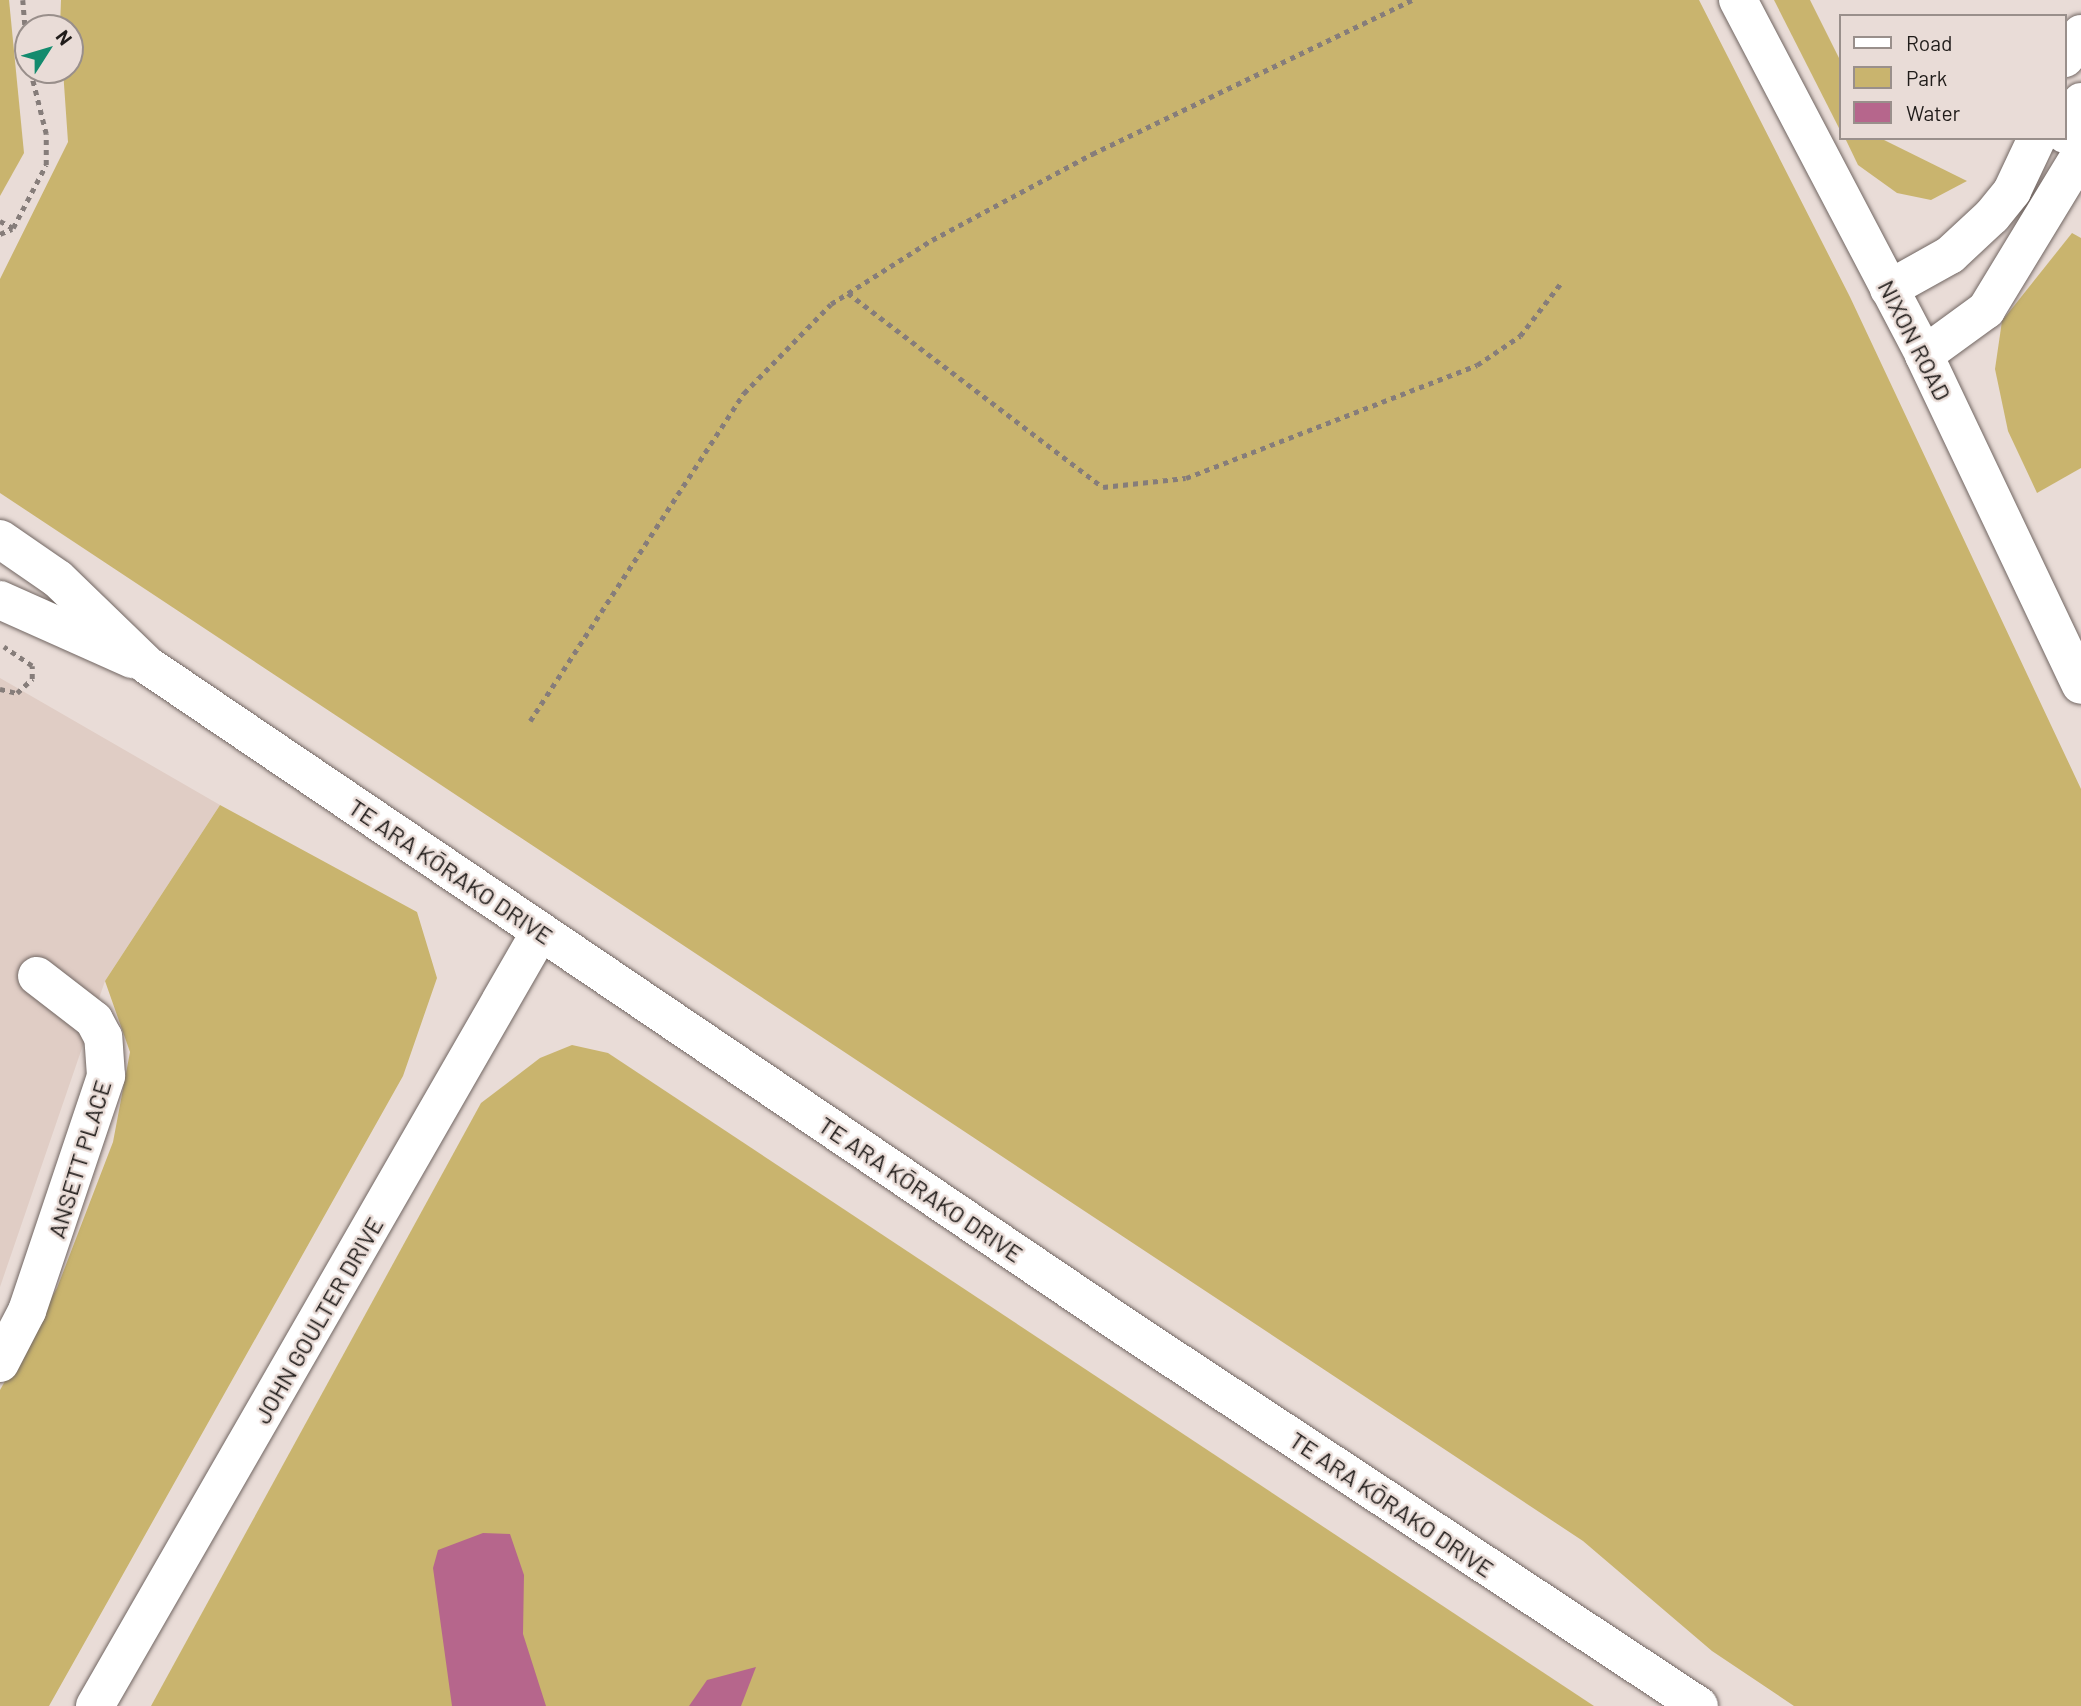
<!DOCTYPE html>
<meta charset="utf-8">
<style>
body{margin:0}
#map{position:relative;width:2081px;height:1706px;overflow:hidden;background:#e9dcd7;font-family:Barlow,sans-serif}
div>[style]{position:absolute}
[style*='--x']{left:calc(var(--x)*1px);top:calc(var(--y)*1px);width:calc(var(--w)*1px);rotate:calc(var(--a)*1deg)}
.built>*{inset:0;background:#e0cdc5}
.green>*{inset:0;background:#c9b46e}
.water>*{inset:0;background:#b6668c}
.path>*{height:4.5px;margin-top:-2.25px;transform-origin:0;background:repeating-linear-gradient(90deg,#867d7a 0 5px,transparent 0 10px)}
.roads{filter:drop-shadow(0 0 2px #716662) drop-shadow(0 0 2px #716662)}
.minor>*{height:38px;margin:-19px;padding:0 19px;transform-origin:19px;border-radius:19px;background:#fff}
span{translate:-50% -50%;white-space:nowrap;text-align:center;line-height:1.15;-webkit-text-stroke:5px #e9dcd7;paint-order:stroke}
.street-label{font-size:24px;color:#201c1a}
.legend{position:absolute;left:1839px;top:14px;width:228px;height:126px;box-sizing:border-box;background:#e9dcd7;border:2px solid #998f8b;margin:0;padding:9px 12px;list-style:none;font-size:21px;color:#201c1a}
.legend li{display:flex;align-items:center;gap:14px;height:35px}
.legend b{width:35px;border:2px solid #998f8b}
.north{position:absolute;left:14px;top:14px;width:70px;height:70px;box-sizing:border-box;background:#e9dcd7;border:2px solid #998f8b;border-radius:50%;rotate:53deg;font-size:19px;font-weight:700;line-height:28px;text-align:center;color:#201c1a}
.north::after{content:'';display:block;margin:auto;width:24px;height:32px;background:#138b6e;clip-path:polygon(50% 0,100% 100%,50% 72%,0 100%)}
</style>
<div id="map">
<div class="built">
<div style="clip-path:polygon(0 678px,220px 805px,105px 981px,0 1287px)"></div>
</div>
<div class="green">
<div style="clip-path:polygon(0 0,9px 0,24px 153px,0 196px)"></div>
<div style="clip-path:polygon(61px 0,1699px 0,1850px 297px,2081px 789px,2081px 1706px,1794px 1706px,1712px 1651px,1583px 1541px,0 493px,0 279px,68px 142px,63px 70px,70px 70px,70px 28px,60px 28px)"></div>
<div style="clip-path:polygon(1774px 0,1810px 0,1841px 62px,1841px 132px)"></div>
<div style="clip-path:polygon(1845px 138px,1880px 138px,1967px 181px,1931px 200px,1897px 193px,1858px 165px)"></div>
<div style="clip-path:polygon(2072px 233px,2081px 238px,2081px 468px,2037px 493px,2008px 431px,1995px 369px,2002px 321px)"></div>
<div style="clip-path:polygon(220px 805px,417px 912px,437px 978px,403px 1076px,49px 1706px,0 1706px,0 1390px,57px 1288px,113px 1142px,130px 1052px,105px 981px)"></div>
<div style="clip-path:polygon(572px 1045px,608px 1053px,1594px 1706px,151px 1706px,481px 1103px,540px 1058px)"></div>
</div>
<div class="water">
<div style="clip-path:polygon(483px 1533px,510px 1534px,524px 1575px,523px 1634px,546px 1706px,452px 1706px,433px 1568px,438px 1550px)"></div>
<div style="clip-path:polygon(756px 1667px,741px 1706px,689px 1706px,707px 1680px)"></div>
</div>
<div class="path">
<div style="--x:23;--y:0;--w:62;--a:85.4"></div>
<div style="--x:0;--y:221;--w:15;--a:28"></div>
<div style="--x:13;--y:228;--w:71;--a:-62.4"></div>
<div style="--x:46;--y:165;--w:31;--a:-90"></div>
<div style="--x:46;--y:134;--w:66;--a:-104"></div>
<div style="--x:0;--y:234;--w:13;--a:-23"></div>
<div style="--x:848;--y:293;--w:320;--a:37.3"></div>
<div style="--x:1103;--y:487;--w:83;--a:-6.2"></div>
<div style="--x:1186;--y:478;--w:312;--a:-21.2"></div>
<div style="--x:1477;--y:365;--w:52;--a:-34"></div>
<div style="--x:1520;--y:336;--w:67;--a:-52.3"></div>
<div style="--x:0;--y:689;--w:17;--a:13"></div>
<div style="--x:17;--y:693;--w:21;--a:-43"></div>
<div style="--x:32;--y:679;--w:13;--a:-90"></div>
<div style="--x:32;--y:666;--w:34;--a:-146"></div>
<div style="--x:530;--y:721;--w:392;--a:-56.9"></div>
<div style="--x:744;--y:393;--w:124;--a:-45.7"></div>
<div style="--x:831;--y:304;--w:120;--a:-32.4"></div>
<div style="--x:932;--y:240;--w:182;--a:-28.3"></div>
<div style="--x:1092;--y:154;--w:355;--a:-25.7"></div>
</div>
<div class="roads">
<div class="minor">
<div style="--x:1738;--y:0;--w:401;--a:62.3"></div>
<div style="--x:1924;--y:355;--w:365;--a:64.6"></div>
<div style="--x:2065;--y:58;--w:29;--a:-56"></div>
<div style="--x:2065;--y:134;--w:36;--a:-63"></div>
<div style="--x:1889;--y:289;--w:70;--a:-29.1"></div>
<div style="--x:1950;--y:255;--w:57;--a:-42.9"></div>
<div style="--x:1992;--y:216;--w:32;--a:-51"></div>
<div style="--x:2012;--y:191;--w:59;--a:-64.7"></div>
<div style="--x:1924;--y:355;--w:77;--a:-36"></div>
<div style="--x:1986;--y:310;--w:183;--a:-58.7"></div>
<div style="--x:0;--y:539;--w:70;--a:34.6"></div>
<div style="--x:58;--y:579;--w:124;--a:44"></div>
<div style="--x:147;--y:665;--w:1185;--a:34.09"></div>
<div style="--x:1128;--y:1329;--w:684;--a:33.43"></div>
<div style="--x:0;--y:600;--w:145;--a:24.1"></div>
<div style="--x:0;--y:1363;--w:59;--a:-62.6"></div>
<div style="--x:27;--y:1311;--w:248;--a:-71.4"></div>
<div style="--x:106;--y:1076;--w:39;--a:-94"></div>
<div style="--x:103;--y:1037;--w:19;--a:-118"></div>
<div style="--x:94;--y:1020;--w:72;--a:-142.3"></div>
<div style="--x:95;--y:1706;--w:893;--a:-60.1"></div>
</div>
</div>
<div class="street-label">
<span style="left:1915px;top:340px;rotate:63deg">NIXON ROAD</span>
<span style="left:451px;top:871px;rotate:34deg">TE ARA KŌRAKO DRIVE</span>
<span style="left:79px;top:1159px;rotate:-73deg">ANSETT PLACE</span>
<span style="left:921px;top:1189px;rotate:34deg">TE ARA KŌRAKO DRIVE</span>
<span style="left:318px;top:1320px;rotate:-60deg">JOHN GOULTER DRIVE</span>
<span style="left:1392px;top:1504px;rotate:34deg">TE ARA KŌRAKO DRIVE</span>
</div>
<ul class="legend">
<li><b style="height:9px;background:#fff"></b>Road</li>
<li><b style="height:19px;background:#c9b46e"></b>Park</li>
<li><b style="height:19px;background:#b6668c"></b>Water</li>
</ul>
<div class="north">N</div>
</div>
